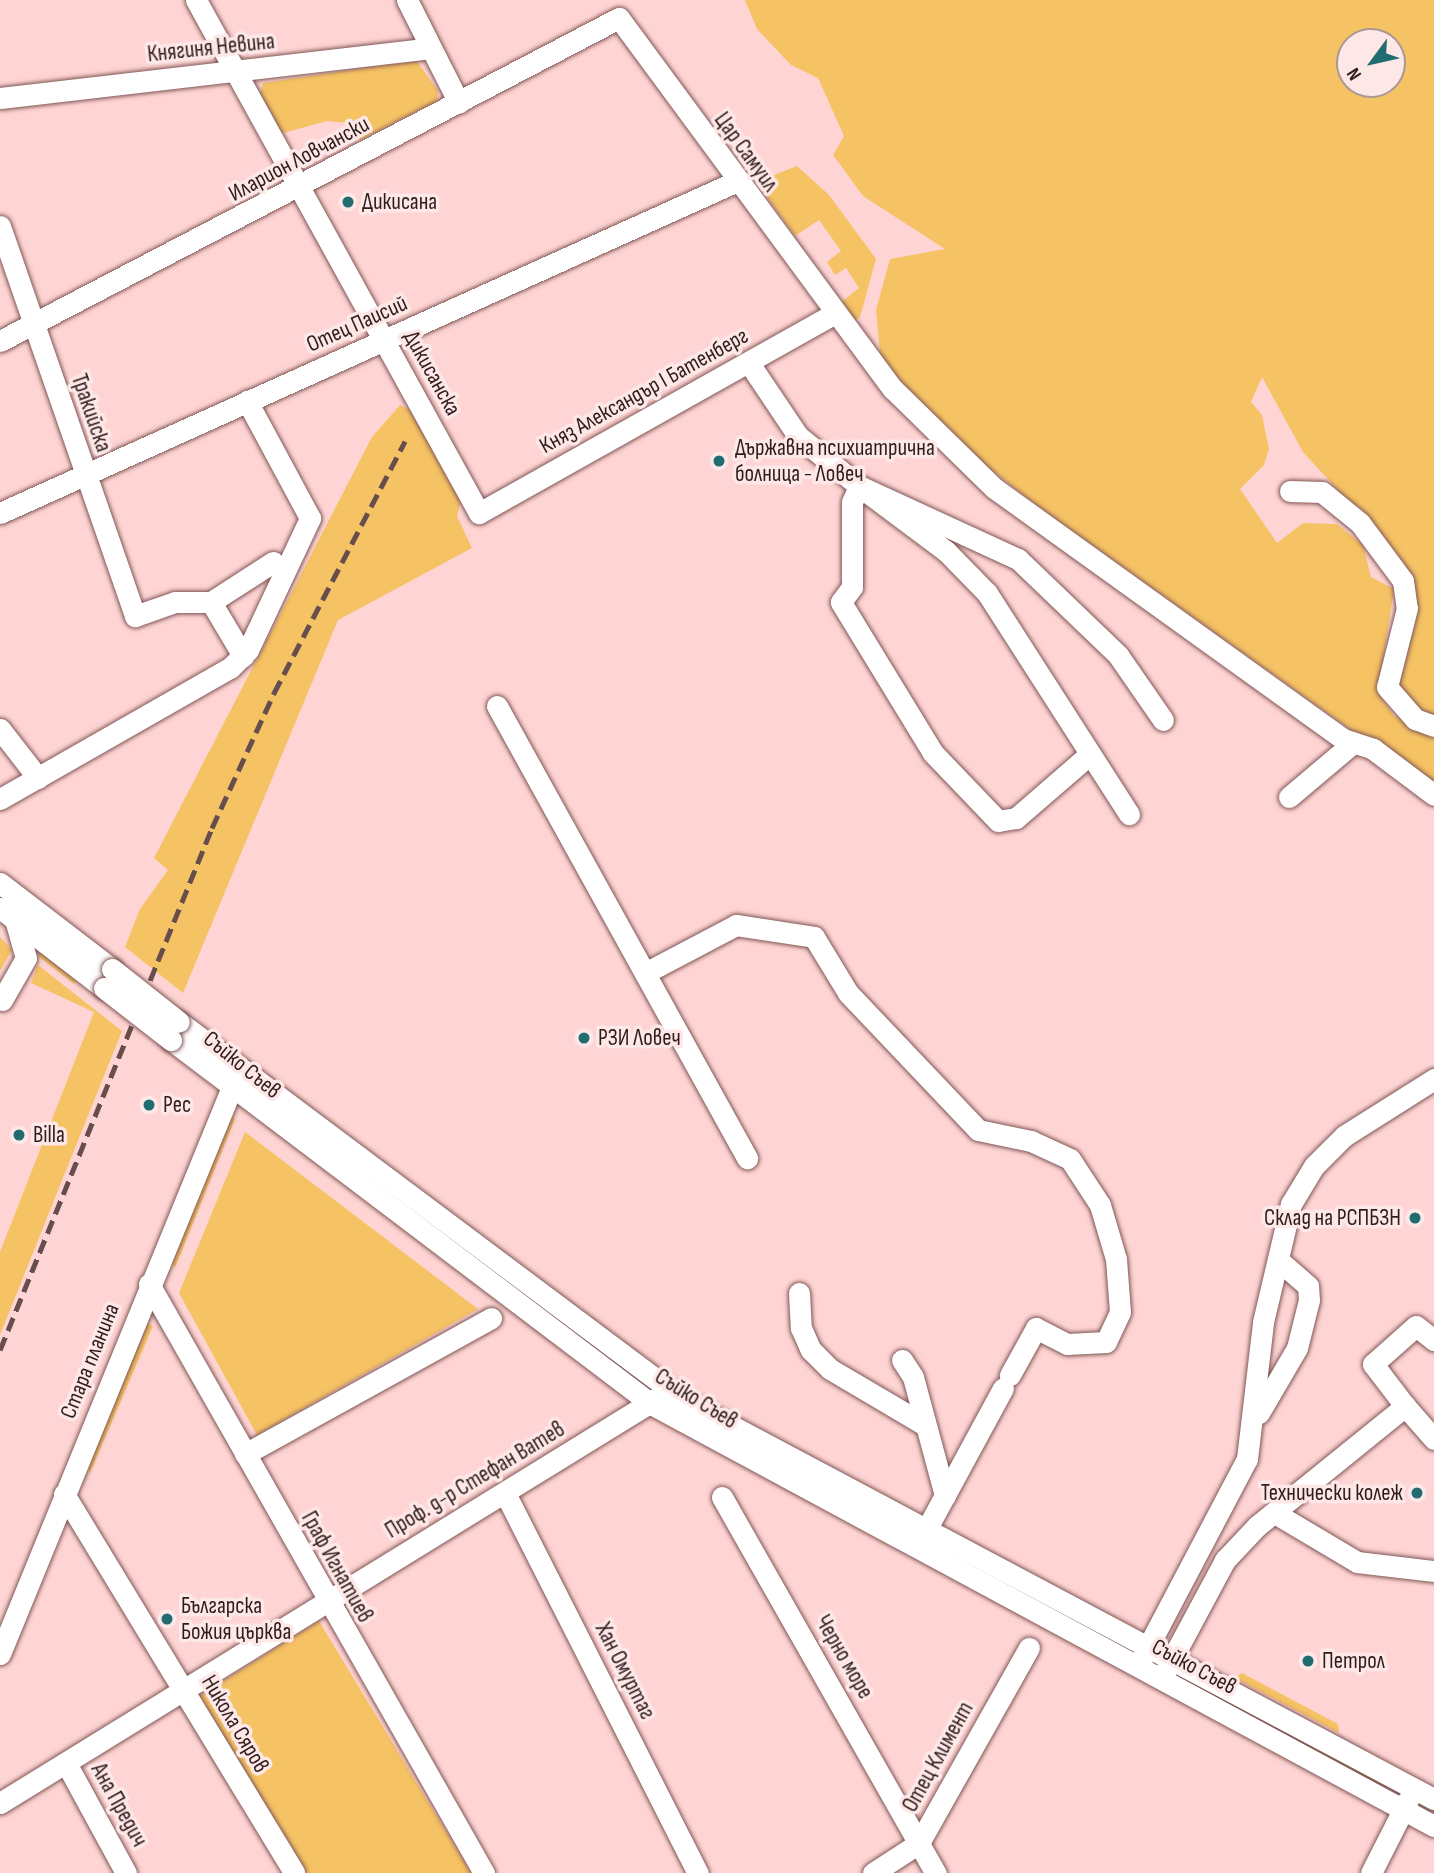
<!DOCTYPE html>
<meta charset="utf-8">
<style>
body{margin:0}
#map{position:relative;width:1434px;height:1873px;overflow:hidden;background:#fed5d4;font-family:"Sofia Sans Condensed",sans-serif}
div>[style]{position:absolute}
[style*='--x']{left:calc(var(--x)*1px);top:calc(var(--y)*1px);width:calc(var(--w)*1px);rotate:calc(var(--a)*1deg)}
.green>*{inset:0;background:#f5c264}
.roads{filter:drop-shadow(0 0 2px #815655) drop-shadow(0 0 2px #815655)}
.minor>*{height:21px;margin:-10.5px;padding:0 10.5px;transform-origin:10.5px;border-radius:10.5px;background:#fff}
.rail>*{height:5px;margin-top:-2.5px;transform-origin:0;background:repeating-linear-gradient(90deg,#674e4d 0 14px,transparent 0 21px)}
.bridges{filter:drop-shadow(0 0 2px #815655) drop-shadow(0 0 2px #815655)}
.minor-bridge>*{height:21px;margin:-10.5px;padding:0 10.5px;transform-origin:10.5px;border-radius:10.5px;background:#fff}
.dots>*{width:19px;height:19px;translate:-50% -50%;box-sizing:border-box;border:4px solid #fde8e7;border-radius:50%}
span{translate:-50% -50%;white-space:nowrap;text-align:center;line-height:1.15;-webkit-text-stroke:7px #fde8e7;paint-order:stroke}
.street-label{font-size:23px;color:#2f1d1c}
.poi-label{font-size:23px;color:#2f1d1c}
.left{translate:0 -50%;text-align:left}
.right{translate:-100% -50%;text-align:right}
.north{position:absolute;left:1336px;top:28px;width:70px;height:70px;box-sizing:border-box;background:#fde8e7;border:2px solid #ab9796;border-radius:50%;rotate:237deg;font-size:19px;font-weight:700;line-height:28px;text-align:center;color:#2f1d1c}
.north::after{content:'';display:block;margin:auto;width:24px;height:32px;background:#206c71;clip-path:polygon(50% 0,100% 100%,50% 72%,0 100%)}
</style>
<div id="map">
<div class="green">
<div style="clip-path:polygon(evenodd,745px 0,1434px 0,1434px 719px,1422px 716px,1396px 688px,1415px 607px,1355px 509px,1303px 452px,1262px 377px,1251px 402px,1262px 415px,1269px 449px,1264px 465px,1240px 489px,1277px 543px,1303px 523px,1337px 524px,1363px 545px,1371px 577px,1394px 589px,1378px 693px,1394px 716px,1434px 736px,1434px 789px,1040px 508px,980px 461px,881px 364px,876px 310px,890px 259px,945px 249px,863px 196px,833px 155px,844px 136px,818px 78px,791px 65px,757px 29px,745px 0,1350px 42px,1392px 42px,1392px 84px,1350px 84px,1350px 42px)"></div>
<div style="clip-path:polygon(416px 60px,438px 91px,437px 101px,360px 140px,349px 123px,327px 121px,280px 134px,259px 96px,263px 83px)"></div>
<div style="clip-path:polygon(797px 166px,829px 195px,876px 259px,860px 317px,852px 322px,840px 303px,859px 288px,846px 268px,835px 275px,827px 262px,841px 251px,819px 220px,795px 236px,756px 182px)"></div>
<div style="clip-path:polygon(400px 405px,414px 412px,461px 501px,457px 516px,472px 548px,338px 620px,183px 993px,125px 947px,140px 909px,168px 870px,154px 858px,372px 437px)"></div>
<div style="clip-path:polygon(0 937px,12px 950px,0 971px)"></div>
<div style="clip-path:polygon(39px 951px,77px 981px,74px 984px,39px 957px)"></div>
<div style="clip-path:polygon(38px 965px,122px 1031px,0 1335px,0 1252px,94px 1012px,31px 983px)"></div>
<div style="clip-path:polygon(229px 1114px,235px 1119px,175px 1268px,171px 1261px)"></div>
<div style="clip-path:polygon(245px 1132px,478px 1309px,257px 1435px,179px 1293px)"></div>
<div style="clip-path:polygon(146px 1323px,153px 1326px,90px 1473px,88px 1467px)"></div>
<div style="clip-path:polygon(319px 1621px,471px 1873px,306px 1873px,199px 1696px)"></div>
<div style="clip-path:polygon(1242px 1673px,1338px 1724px,1339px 1733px,1235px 1678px)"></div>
<div style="clip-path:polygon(1225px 1699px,1384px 1785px,1385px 1788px,1222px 1702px)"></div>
</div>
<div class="roads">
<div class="minor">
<div style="--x:196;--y:0;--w:586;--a:61.12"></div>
<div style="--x:479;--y:513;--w:407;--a:-29.3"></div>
<div style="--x:407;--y:0;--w:115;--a:63.2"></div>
<div style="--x:0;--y:98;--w:432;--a:-6.6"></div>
<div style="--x:0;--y:226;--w:413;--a:70.9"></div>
<div style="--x:135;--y:616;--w:42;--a:-19.3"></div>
<div style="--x:175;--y:602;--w:36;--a:0"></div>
<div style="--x:211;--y:602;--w:74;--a:-32.8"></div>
<div style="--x:0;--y:341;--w:698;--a:-27.56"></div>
<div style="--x:619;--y:18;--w:461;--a:53.6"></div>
<div style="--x:893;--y:389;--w:141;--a:44.4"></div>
<div style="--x:994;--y:488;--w:430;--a:35.7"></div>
<div style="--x:1343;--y:739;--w:32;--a:18"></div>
<div style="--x:1373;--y:749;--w:76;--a:37"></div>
<div style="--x:749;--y:363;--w:88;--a:56.1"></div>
<div style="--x:798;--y:436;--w:79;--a:39.3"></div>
<div style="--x:859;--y:486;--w:175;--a:24.7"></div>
<div style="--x:1018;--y:559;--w:139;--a:43.8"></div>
<div style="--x:1118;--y:655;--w:79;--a:55.3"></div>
<div style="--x:1290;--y:491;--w:32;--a:2"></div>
<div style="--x:1322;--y:492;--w:49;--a:39.2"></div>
<div style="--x:1360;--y:523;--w:72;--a:53.4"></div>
<div style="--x:1403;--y:581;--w:27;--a:82"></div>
<div style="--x:1407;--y:608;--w:81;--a:104.2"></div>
<div style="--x:1387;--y:687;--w:43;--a:48.8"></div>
<div style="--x:1415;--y:719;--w:20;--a:20"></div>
<div style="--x:0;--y:513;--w:806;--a:-24.24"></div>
<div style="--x:211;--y:602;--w:63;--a:59.3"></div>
<div style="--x:497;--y:706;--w:517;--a:61.05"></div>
<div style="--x:0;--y:729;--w:62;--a:52.2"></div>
<div style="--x:1090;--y:754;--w:98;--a:139.1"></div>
<div style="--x:1016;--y:818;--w:18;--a:171"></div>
<div style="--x:998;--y:821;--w:94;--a:-133.7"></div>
<div style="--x:933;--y:753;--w:177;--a:-121.4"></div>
<div style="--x:841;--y:602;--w:19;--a:-54"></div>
<div style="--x:852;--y:587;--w:85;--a:-90"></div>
<div style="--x:852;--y:502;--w:17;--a:-66"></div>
<div style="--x:859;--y:486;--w:109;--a:36.8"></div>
<div style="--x:946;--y:551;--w:59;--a:45.7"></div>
<div style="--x:987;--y:593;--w:263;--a:57.3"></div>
<div style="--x:1289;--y:797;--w:84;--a:-40.2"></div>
<div style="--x:0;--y:799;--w:265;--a:-29.7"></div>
<div style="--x:230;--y:668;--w:25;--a:-45"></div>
<div style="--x:248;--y:650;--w:146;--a:-64.8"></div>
<div style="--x:310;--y:518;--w:133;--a:-118.3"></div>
<div style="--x:0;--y:883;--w:141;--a:37.5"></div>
<div style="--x:0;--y:908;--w:131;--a:37.6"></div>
<div style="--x:645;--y:973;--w:103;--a:-27.8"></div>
<div style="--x:736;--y:925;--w:79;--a:8.7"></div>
<div style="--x:814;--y:937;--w:66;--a:58.7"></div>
<div style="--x:848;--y:993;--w:189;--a:46.5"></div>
<div style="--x:978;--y:1130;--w:54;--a:11.7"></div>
<div style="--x:1031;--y:1141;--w:43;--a:24.8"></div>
<div style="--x:1070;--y:1159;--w:55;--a:56.9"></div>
<div style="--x:1100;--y:1205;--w:56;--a:73.5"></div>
<div style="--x:1116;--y:1259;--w:53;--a:85.7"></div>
<div style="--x:1120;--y:1312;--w:33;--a:115"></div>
<div style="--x:1106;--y:1342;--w:39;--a:177"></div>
<div style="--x:1067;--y:1344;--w:35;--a:-153"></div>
<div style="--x:1036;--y:1328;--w:54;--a:119"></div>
<div style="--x:2;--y:1000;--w:48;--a:-60.3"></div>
<div style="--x:26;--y:958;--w:37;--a:-106"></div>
<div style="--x:179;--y:1022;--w:632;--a:36.83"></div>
<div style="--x:685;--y:1401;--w:848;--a:27.99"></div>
<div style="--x:171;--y:1040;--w:605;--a:37.14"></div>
<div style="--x:653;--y:1405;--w:887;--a:28.33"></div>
<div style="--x:149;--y:1284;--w:678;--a:60.37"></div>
<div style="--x:799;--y:1293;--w:35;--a:87"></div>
<div style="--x:801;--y:1328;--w:24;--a:66"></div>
<div style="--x:811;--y:1350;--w:27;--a:45"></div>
<div style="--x:830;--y:1369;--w:110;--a:30.5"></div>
<div style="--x:902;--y:1360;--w:20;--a:57"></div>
<div style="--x:913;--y:1377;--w:123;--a:74.9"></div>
<div style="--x:1405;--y:1406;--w:53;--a:-127.3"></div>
<div style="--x:1373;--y:1364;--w:57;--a:-41.5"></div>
<div style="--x:1416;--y:1326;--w:23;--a:38"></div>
<div style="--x:1259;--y:1413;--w:75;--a:-59.7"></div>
<div style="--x:1297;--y:1348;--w:49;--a:-76"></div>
<div style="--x:1309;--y:1300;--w:14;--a:-94"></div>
<div style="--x:1308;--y:1286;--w:40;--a:-139"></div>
<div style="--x:245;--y:1454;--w:281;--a:-28.9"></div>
<div style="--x:505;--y:1493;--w:426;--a:63.1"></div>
<div style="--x:64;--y:1494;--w:443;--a:58.7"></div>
<div style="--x:722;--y:1497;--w:433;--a:60.4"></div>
<div style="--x:1278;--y:1515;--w:92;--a:30.7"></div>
<div style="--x:1357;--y:1562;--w:78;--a:6.7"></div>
<div style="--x:919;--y:1543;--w:176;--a:-61.5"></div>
<div style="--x:0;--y:1654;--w:623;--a:-67.75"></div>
<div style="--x:1142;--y:1658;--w:225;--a:-62.2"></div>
<div style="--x:1247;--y:1459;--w:138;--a:-83.3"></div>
<div style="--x:1263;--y:1322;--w:121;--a:-76.7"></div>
<div style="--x:1291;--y:1204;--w:44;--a:-58.8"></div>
<div style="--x:1314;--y:1166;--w:42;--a:-45"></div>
<div style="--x:1344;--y:1136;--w:107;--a:-32.3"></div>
<div style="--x:1166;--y:1670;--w:125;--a:-61.8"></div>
<div style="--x:1225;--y:1560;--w:47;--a:-46.7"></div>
<div style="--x:1257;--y:1526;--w:191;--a:-39"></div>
<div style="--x:1405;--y:1406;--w:44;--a:48.7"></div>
<div style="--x:66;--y:1763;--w:125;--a:61.4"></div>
<div style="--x:0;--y:1803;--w:774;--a:-31.64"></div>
<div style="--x:873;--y:1873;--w:55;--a:-33.1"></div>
<div style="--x:919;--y:1843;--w:224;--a:-60.6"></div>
<div style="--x:1371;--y:1873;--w:82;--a:-63.1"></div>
</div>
</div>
<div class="rail">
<div style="--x:0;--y:1350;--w:563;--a:-67.9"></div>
<div style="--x:212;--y:828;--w:149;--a:-65.3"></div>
<div style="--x:274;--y:693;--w:284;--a:-62.5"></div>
</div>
<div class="bridges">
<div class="minor-bridge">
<div style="--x:112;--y:969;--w:85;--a:38.3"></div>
<div style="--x:104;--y:988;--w:85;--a:37.8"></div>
</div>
</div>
<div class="dots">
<div style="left:348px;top:202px;background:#206c71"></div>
<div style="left:719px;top:461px;background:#206c71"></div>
<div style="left:584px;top:1038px;background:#206c71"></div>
<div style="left:149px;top:1105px;background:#206c71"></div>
<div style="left:19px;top:1135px;background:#206c71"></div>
<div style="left:1415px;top:1218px;background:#206c71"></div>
<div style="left:1417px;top:1493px;background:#206c71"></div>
<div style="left:167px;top:1619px;background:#206c71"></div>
<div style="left:1308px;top:1661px;background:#206c71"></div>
</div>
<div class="street-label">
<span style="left:211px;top:48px;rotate:-6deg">Княгиня Невина</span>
<span style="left:746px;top:152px;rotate:54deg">Цар Самуил</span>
<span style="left:299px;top:159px;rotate:-28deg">Иларион Ловчански</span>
<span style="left:357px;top:324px;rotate:-24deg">Отец Паисий</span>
<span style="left:432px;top:373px;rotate:61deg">Дикисанска</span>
<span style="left:644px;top:391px;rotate:-29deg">Княз Александър I Батенберг</span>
<span style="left:91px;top:413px;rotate:71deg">Тракийска</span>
<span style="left:242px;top:1065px;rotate:39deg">Съйко Съев</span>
<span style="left:90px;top:1361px;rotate:-68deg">Стара планина</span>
<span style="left:696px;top:1399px;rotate:32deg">Съйко Съев</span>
<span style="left:475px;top:1480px;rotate:-31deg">Проф. д-р Стефан Ватев</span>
<span style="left:337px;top:1567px;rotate:61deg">Граф Игнатиев</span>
<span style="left:844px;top:1657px;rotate:60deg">Черно море</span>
<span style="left:1194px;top:1667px;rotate:28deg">Съйко Съев</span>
<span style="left:625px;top:1671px;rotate:63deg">Хан Омуртаг</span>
<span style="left:235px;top:1724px;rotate:59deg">Никола Сяров</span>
<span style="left:938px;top:1757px;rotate:-61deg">Отец Климент</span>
<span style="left:119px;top:1805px;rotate:61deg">Ана Предич</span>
</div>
<div class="poi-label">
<span class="left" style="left:362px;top:202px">Дикисана</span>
<span class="left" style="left:735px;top:461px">Държавна психиатрична<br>болница - Ловеч</span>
<span class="left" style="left:598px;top:1038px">РЗИ Ловеч</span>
<span class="left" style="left:163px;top:1105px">Рес</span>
<span class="left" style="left:33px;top:1135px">Billa</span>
<span class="right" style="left:1401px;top:1218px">Склад на РСПБЗН</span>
<span class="right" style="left:1403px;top:1493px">Технически колеж</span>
<span class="left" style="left:181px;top:1619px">Българска<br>Божия църква</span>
<span class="left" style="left:1322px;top:1661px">Петрол</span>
</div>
<div class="north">N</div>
</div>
